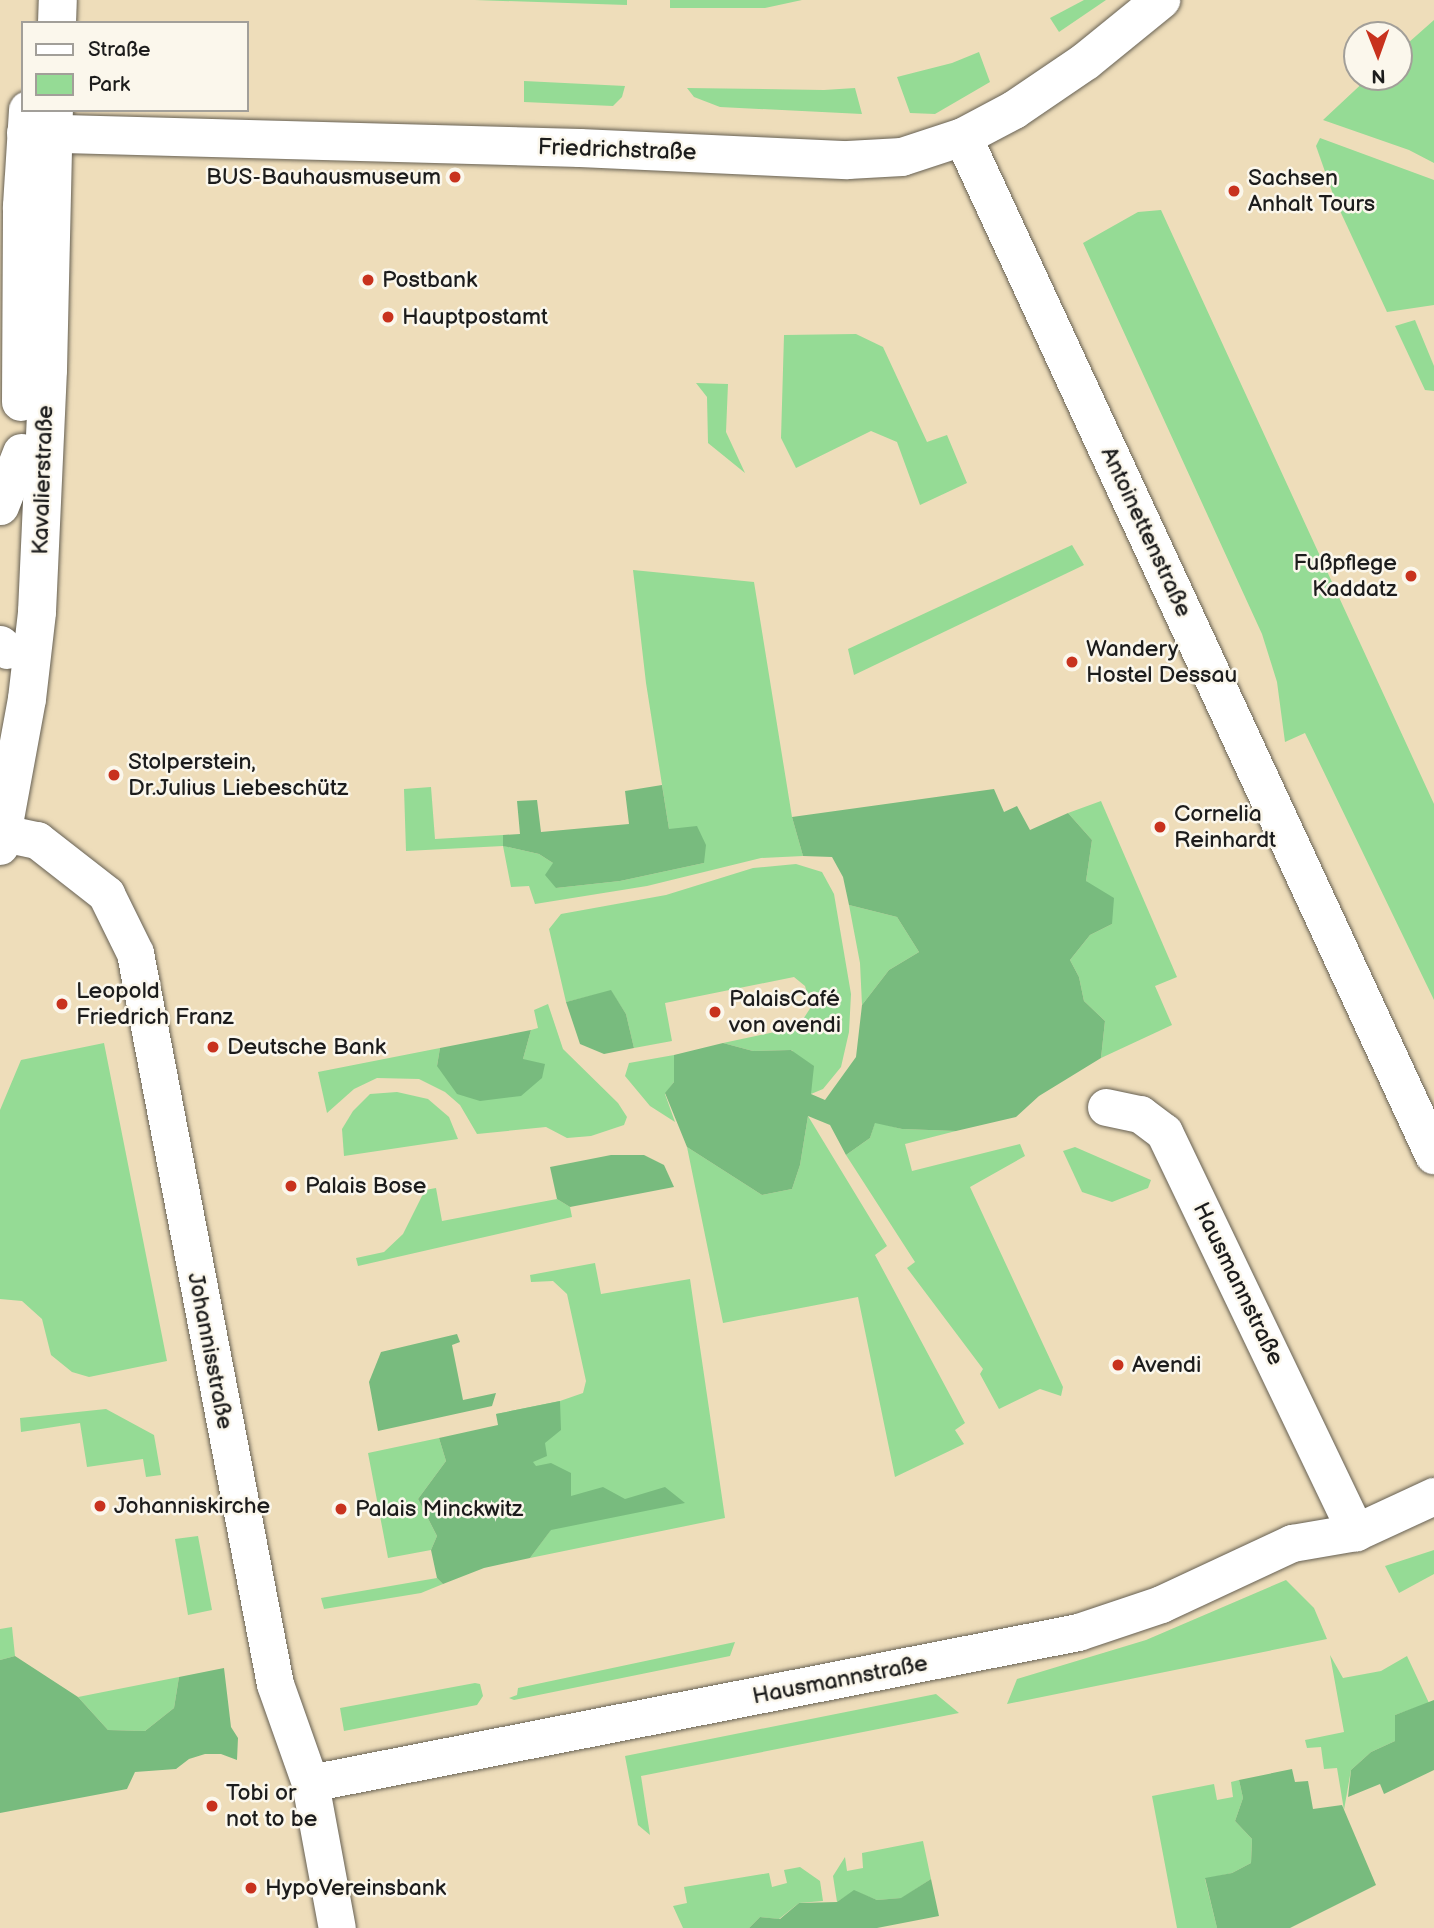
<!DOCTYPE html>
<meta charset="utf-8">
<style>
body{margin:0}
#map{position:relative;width:1434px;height:1928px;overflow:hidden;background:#eeddba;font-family:"Balsamiq Sans",sans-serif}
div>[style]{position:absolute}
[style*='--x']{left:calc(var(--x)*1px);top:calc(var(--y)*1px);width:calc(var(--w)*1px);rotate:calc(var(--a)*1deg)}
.green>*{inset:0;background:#95db95}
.forest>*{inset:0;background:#78bb7e}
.roads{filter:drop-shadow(0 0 2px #666053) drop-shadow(0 0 2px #666053)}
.street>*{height:37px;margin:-18.5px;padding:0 18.5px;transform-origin:18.5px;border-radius:18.5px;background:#fff}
.secondary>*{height:38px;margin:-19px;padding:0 19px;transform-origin:19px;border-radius:19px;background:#fff}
.dots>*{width:19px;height:19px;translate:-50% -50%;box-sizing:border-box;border:4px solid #fbf7ec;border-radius:50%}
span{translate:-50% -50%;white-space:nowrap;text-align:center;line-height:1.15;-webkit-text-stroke:5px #fbf7ec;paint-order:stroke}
.street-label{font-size:23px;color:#1c1c1c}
.poi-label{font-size:23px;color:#1c1c1c}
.right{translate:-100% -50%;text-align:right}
.left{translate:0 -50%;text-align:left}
.legend{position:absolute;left:21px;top:21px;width:228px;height:91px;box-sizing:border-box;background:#fbf7ec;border:2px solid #a29f99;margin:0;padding:9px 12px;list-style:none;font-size:21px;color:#1c1c1c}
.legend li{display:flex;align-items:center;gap:14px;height:35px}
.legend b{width:35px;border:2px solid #a29f99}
.north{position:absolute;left:1343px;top:21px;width:70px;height:70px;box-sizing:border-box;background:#fbf7ec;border:2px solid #a29f99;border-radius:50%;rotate:179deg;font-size:19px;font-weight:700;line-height:28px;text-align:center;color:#1c1c1c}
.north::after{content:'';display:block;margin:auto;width:24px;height:32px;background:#c8321e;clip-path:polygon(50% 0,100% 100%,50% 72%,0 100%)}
</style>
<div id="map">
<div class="green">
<div style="clip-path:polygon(475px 0,627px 0,627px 5px)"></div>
<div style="clip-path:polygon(670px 0,802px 0,765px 8px,670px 8px)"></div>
<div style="clip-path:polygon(1084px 0,1106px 0,1059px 32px,1050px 18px)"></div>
<div style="clip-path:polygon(1434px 20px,1434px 163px,1409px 150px,1323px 120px,1369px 77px,1399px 77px,1399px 51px)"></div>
<div style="clip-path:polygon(979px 52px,990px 82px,935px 114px,910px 113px,897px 77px,952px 63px)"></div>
<div style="clip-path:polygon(524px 81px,625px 86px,622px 97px,613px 106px,524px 102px)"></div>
<div style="clip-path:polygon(687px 88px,824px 90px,855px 88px,862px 114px,720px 107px,694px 97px)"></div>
<div style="clip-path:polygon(1320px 138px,1434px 180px,1434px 305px,1387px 312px,1335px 200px,1316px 146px)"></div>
<div style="clip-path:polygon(1161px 210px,1434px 804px,1434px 1000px,1305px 733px,1285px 742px,1277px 682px,1262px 634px,1083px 243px,1138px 212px)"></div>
<div style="clip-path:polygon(1415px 320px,1434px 366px,1434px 391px,1425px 390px,1395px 326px)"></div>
<div style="clip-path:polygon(856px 334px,883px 347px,927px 442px,947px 435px,967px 483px,920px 505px,897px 442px,871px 431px,796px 468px,781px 438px,784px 335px)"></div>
<div style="clip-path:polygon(696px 383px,728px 384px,726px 432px,745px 473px,708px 443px,707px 397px)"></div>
<div style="clip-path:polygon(1072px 545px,1084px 565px,854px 675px,848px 649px)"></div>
<div style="clip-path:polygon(633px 570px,754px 582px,792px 817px,803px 856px,761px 858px,647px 886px,535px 904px,529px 886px,511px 887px,503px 846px,406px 851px,404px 789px,431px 787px,435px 839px,503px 835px,504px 846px,539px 854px,553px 863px,556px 888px,620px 881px,704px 863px,669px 829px,646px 683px)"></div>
<div style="clip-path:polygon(1101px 801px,1177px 977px,1155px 986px,1172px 1025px,1101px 1058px,1105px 1021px,1084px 1001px,1079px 977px,1070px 960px,1090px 935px,1112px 924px,1086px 881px,1092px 840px,1068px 813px)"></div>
<div style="clip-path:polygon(796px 864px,822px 872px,834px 894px,851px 994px,849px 1032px,841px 1067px,823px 1089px,811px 1094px,792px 1050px,753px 1051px,723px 1043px,798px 1027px,811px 1007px,805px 986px,794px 977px,665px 1003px,672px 1041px,634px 1048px,626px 1014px,611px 991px,566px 1002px,549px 929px,561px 914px,666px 895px,753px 868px)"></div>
<div style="clip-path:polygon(849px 905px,897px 917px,919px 952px,889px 970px,862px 1005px,860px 963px)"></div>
<div style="clip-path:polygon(548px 1004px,563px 1049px,618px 1103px,627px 1117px,624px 1125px,591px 1136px,567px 1138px,546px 1127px,477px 1134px,460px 1105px,445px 1092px,419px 1079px,377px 1078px,354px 1089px,327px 1113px,318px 1072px,440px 1048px,437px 1066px,523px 1059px,531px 1030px,538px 1028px,534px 1010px)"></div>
<div style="clip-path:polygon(104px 1043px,167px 1361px,89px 1377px,72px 1372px,51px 1355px,42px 1319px,22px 1301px,0 1299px,0 1110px,21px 1060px)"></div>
<div style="clip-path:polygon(674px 1055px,674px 1082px,665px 1094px,675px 1122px,650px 1106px,625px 1076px,629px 1063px)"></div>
<div style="clip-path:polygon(397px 1092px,428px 1099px,449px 1117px,458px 1139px,344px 1156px,342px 1129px,353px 1111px,370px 1094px)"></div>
<div style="clip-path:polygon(808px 1116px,887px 1246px,875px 1255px,965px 1423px,955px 1430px,964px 1444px,895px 1477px,858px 1297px,723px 1323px,687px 1147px,762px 1195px,792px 1189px,800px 1165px)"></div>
<div style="clip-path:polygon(875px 1122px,902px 1129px,956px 1131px,905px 1144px,912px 1171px,1020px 1144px,1025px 1156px,970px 1187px,1063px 1387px,1061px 1396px,1040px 1389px,999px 1409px,980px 1374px,983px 1369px,907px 1268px,915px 1262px,846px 1155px,870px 1138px)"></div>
<div style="clip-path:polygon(1075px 1147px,1151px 1180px,1148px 1188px,1112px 1202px,1082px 1192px,1063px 1151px)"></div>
<div style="clip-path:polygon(436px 1188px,442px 1221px,557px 1199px,570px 1207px,572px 1217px,358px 1266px,356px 1258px,384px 1252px,403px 1234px,425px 1190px)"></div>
<div style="clip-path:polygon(595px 1263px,601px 1294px,690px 1279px,725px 1518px,530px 1558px,550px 1531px,496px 1414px,560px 1401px,583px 1393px,586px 1381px,567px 1294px,553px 1281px,531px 1282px,530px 1275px)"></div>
<div style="clip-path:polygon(106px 1409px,154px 1435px,161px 1475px,146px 1477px,143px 1459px,87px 1467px,80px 1423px,21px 1432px,20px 1418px)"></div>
<div style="clip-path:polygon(439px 1438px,446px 1461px,418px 1499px,437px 1536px,431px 1550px,388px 1558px,368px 1453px)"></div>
<div style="clip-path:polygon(198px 1536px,212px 1610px,188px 1615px,175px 1539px)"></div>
<div style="clip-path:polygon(1434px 1550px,1434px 1574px,1399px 1593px,1385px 1566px)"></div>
<div style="clip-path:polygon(437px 1578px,443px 1584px,421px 1593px,324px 1609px,321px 1598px)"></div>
<div style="clip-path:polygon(1286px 1580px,1314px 1608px,1327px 1639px,1007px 1704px,1017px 1679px,1146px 1640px)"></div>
<div style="clip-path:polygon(12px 1627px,15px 1656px,0 1660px,0 1629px)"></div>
<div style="clip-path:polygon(735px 1642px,730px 1656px,514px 1700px,509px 1698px,517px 1695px,518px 1688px)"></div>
<div style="clip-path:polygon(1330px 1655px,1343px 1678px,1381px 1671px,1407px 1656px,1429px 1703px,1395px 1715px,1395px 1741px,1371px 1752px,1351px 1770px,1344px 1810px,1337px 1768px,1324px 1769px,1321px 1747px,1307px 1748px,1305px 1740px,1344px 1732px)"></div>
<div style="clip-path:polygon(179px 1677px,174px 1708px,145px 1731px,108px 1730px,78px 1697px)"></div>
<div style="clip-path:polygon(475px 1683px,480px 1684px,483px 1696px,477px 1705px,344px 1731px,340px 1708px)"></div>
<div style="clip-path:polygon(936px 1694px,959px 1713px,641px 1776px,650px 1835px,638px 1825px,625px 1756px)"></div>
<div style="clip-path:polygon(1239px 1780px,1243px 1798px,1235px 1821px,1252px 1839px,1251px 1863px,1232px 1873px,1205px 1879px,1217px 1928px,1177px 1928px,1152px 1796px,1214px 1784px,1217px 1800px,1233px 1797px,1231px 1782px)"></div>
<div style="clip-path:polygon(923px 1841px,931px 1879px,902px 1898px,877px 1900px,854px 1891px,837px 1902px,833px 1876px,845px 1857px,847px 1871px,863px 1868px,862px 1853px)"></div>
<div style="clip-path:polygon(800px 1867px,820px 1881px,823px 1901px,799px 1903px,779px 1919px,760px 1917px,749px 1928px,683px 1928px,673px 1906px,687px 1903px,684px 1887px,769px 1873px,772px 1887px,787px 1883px,784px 1870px)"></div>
</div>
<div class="forest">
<div style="clip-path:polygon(662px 785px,669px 829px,697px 826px,706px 845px,704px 863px,620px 881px,556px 888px,545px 875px,553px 863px,539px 854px,503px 846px,503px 835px,520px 834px,517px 801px,537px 800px,541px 832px,629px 824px,625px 791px)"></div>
<div style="clip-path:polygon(994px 789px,1004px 812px,1017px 806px,1030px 830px,1068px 813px,1092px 840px,1086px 881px,1114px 898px,1112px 924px,1090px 935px,1070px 960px,1079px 977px,1084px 1001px,1105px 1021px,1101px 1058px,1039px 1096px,1016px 1117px,956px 1131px,902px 1129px,875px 1123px,870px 1138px,846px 1155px,830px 1125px,808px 1116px,800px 1165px,792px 1189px,762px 1195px,687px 1147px,665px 1093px,674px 1082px,674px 1055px,723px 1043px,753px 1051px,791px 1050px,814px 1066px,811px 1094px,825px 1100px,856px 1057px,862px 1005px,889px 970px,919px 952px,897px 917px,849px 905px,843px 877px,832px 857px,803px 856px,792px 817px)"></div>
<div style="clip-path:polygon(611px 990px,626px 1014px,634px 1048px,604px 1054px,580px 1044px,566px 1002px)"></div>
<div style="clip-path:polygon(531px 1030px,523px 1059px,545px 1064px,542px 1078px,521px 1096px,480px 1101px,457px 1094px,437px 1066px,440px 1048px)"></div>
<div style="clip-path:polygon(611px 1155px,644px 1155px,664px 1165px,674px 1187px,570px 1207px,557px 1199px,550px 1167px)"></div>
<div style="clip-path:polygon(457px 1334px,460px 1342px,452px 1345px,463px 1400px,496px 1393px,492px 1406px,378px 1431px,369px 1382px,381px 1352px)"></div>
<div style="clip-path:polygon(560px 1401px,561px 1430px,545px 1443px,547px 1456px,533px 1462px,536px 1466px,551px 1463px,571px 1473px,571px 1496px,603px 1487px,625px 1499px,665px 1487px,685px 1503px,551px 1530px,530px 1558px,484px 1568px,443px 1584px,437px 1578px,431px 1550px,437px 1536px,418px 1499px,446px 1461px,439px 1438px,498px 1425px,496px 1414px)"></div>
<div style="clip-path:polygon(15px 1656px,78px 1697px,108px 1730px,145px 1731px,174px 1708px,179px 1677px,224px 1668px,231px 1727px,238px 1738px,237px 1760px,221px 1754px,205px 1754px,189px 1759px,176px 1769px,135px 1772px,127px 1789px,0 1813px,0 1660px)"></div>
<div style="clip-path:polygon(1434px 1700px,1434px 1770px,1384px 1794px,1380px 1784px,1348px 1797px,1351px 1770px,1371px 1752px,1395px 1741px,1395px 1715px)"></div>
<div style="clip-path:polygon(1292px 1769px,1295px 1782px,1308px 1781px,1313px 1809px,1342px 1805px,1376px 1885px,1290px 1928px,1217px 1928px,1205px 1878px,1232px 1873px,1251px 1863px,1252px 1839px,1235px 1821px,1243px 1798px,1239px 1780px)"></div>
<div style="clip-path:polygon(931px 1879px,939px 1916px,877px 1928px,749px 1928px,760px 1917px,780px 1919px,799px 1903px,837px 1902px,854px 1890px,877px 1900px,901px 1898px)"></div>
</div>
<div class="roads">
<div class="street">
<div style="--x:0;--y:506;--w:58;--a:-68.7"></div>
<div style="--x:0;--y:644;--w:9;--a:41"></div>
<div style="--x:3;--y:833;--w:35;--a:12"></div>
<div style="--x:37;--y:840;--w:88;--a:38"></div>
<div style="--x:106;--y:894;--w:66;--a:63.8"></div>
<div style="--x:135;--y:953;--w:744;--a:79.16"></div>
<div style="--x:275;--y:1684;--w:105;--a:70.5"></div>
<div style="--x:310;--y:1783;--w:147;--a:79.5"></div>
<div style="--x:1106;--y:1107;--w:35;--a:12"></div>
<div style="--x:1140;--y:1114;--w:30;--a:37"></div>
<div style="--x:1164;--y:1132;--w:444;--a:64.4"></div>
<div style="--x:310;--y:1783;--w:783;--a:-11.12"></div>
<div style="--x:1078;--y:1632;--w:88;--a:-18.6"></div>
<div style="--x:1161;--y:1604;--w:145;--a:-25"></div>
<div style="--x:1292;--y:1543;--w:65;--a:-9.8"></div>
<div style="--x:1356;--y:1532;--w:86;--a:-24.8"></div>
</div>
<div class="secondary">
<div style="--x:57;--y:23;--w:23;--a:-88"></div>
<div style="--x:26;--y:133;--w:554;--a:1.55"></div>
<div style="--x:580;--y:148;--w:268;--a:2.6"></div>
<div style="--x:848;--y:160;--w:54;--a:-3.2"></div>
<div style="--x:902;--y:157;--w:64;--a:-18.2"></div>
<div style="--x:963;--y:137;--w:58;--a:-27.9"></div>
<div style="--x:1014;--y:110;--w:87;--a:-34.2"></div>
<div style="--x:1086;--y:61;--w:97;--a:-39.1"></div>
<div style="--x:963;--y:137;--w:1122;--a:65.17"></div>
<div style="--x:21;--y:402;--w:196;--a:-89.7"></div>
<div style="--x:22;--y:206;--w:96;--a:-86.4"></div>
<div style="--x:0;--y:846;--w:149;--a:-79.6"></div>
<div style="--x:27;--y:699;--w:88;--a:-83.4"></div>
<div style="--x:37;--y:612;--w:242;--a:-87.4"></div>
<div style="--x:48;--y:370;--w:260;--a:-88.7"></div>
</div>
</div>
<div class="dots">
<div style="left:455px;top:177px;background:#c8321e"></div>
<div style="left:1234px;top:191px;background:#c8321e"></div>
<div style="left:368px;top:280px;background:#c8321e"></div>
<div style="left:388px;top:317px;background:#c8321e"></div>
<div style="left:1411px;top:576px;background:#c8321e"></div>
<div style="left:1072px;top:662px;background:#c8321e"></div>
<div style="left:114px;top:775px;background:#c8321e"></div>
<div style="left:1160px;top:827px;background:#c8321e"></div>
<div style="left:62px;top:1004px;background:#c8321e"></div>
<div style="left:715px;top:1012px;background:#c8321e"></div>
<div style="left:213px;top:1047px;background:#c8321e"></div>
<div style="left:291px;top:1186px;background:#c8321e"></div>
<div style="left:1118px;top:1365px;background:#c8321e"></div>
<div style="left:100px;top:1506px;background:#c8321e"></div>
<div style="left:341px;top:1509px;background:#c8321e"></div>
<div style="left:212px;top:1806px;background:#c8321e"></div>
<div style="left:251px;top:1888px;background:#c8321e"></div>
</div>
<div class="street-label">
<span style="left:617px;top:150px;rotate:2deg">Friedrichstraße</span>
<span style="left:43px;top:480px;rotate:-88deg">Kavalierstraße</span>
<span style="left:1146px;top:532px;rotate:65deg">Antoinettenstraße</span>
<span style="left:1238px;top:1284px;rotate:64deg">Hausmannstraße</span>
<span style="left:210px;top:1351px;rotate:79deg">Johannisstraße</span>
<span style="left:840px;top:1680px;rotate:-11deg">Hausmannstraße</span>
</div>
<div class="poi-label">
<span class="right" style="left:441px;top:177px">BUS-Bauhausmuseum</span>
<span class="left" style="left:1248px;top:191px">Sachsen<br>Anhalt Tours</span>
<span class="left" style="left:382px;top:280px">Postbank</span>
<span class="left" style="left:402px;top:317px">Hauptpostamt</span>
<span class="right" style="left:1397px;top:576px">Fußpflege<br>Kaddatz</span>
<span class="left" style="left:1086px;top:662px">Wandery<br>Hostel Dessau</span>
<span class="left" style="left:128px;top:775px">Stolperstein,<br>Dr.Julius Liebeschütz</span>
<span class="left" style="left:1174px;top:827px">Cornelia<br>Reinhardt</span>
<span class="left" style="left:76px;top:1004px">Leopold<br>Friedrich Franz</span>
<span class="left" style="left:729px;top:1012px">PalaisCafé<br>von avendi</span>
<span class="left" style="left:227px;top:1047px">Deutsche Bank</span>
<span class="left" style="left:305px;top:1186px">Palais Bose</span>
<span class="left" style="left:1132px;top:1365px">Avendi</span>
<span class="left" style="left:114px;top:1506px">Johanniskirche</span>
<span class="left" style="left:355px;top:1509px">Palais Minckwitz</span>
<span class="left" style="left:226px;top:1806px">Tobi or<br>not to be</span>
<span class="left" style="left:265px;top:1888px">HypoVereinsbank</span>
</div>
<ul class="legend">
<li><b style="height:9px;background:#fff"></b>Straße</li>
<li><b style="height:19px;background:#95db95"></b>Park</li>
</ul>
<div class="north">N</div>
</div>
